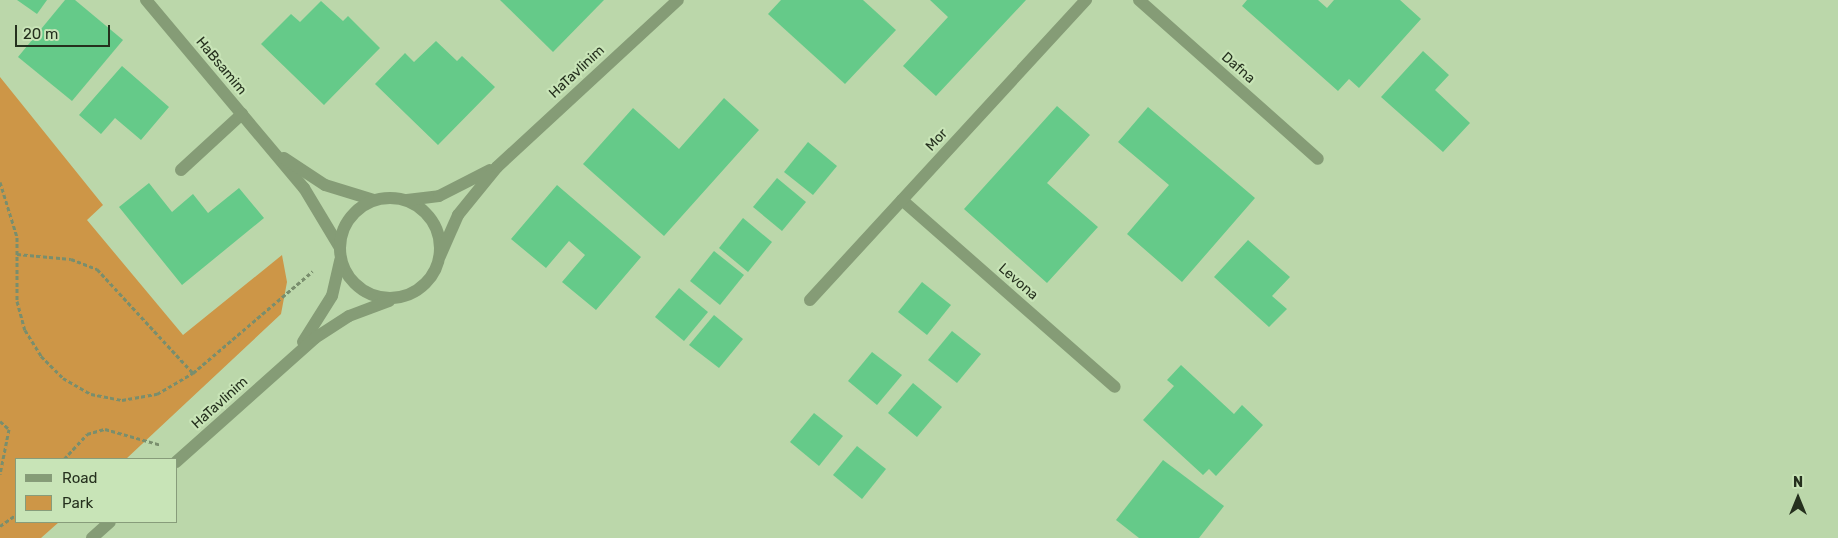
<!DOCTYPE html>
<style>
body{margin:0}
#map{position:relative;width:1838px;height:538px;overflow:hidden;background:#bbd7aa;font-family:Rubik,sans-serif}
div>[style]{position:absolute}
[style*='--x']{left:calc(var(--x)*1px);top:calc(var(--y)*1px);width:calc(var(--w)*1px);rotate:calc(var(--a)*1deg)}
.green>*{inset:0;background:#cd9647}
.building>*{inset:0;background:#65ca89}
.path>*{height:3px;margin-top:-1.5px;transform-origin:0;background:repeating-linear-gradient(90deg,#798e6d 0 4px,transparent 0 6.5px)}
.minor>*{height:12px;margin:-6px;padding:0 6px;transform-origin:6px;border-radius:6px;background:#859c76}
.minor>.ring{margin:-6px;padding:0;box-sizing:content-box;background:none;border:12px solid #859c76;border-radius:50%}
span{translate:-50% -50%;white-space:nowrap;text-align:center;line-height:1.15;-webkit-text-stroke:4.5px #c8e4b7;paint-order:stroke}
.street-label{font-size:14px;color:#25301e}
.legend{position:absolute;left:15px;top:458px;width:162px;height:65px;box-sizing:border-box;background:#c8e4b7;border:1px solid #879c7a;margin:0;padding:6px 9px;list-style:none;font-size:15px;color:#25301e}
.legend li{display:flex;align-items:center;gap:10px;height:25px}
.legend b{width:25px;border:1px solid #879c7a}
.north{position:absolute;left:1773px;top:473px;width:50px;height:50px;-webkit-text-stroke:4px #c8e4b7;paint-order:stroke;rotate:0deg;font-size:14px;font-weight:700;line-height:20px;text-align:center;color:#25301e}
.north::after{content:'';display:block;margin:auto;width:18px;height:22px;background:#25301e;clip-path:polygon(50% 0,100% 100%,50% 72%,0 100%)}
.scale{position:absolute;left:15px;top:25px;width:95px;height:22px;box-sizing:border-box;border:2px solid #25301e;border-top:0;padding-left:6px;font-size:15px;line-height:18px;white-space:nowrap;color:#25301e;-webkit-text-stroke:4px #c8e4b7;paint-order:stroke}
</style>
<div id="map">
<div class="green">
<div style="clip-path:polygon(0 77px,103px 205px,87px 220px,183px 335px,282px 255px,287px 282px,281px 314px,126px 459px,16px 459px,16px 522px,59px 522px,41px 538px,0 538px)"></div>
</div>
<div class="building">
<div style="clip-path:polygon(17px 0,47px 0,37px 14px)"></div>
<div style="clip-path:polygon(65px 0,75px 0,123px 40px,72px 101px,18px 57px)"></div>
<div style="clip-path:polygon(500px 0,604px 0,553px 52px)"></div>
<div style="clip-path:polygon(781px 0,863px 0,896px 30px,845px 84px,768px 14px)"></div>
<div style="clip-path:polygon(930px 0,1026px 0,936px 96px,903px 66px,948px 17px)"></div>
<div style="clip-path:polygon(1247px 0,1318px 0,1327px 8px,1334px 0,1400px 0,1421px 19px,1359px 88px,1349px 79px,1338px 91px,1242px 6px)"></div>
<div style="clip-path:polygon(321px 1px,343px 21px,348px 16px,380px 48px,324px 105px,261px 44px,291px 14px,300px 22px)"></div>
<div style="clip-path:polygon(436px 41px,457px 61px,462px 56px,495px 87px,438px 145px,375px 84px,405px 53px,414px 62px)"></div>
<div style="clip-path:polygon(1423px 51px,1449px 75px,1435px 90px,1470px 123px,1443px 152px,1381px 97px)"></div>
<div style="clip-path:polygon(122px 66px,169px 107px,141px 140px,115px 118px,101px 134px,79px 115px)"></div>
<div style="clip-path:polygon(724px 98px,759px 130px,664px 236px,583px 164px,633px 108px,679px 149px)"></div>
<div style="clip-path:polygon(1057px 106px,1090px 135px,1047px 183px,1098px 227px,1047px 283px,964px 209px)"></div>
<div style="clip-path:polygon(1148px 107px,1255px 198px,1182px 282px,1127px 234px,1169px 185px,1118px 142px)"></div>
<div style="clip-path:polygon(808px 142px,837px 166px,813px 195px,784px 172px)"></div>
<div style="clip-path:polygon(777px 178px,806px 202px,782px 231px,753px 207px)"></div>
<div style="clip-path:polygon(149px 183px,172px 212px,193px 194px,208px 213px,239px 188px,264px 218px,182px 285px,119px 207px)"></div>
<div style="clip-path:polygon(557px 185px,641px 257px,596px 310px,562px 282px,585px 255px,569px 241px,546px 268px,511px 239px)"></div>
<div style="clip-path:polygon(743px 218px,772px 242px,748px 272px,719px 248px)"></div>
<div style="clip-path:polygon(1248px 240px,1290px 277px,1272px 296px,1287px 309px,1269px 327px,1214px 277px)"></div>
<div style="clip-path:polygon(714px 251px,744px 275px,720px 305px,690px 281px)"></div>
<div style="clip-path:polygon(922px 282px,951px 305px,927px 335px,898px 312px)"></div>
<div style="clip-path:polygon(679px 288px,708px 312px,684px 341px,655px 317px)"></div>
<div style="clip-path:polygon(714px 315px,743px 339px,719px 368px,689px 345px)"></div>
<div style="clip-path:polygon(952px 331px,981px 354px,957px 383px,928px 360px)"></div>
<div style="clip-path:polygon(872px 352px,902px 375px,877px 405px,848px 381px)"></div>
<div style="clip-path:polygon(1181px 365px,1234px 414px,1242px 405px,1263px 425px,1216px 476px,1209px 469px,1203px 475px,1143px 420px,1174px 386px,1167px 380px)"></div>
<div style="clip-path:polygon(913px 383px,942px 407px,917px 437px,888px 413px)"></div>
<div style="clip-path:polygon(814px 413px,843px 436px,819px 466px,790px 442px)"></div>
<div style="clip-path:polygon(857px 446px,886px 469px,862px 499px,833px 475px)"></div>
<div style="clip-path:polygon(1163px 460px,1224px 506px,1199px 538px,1139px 538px,1116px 520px)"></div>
</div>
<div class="path">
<div style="--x:0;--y:182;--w:58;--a:72.8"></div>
<div style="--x:17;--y:237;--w:64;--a:90"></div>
<div style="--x:17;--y:301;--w:30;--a:75"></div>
<div style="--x:25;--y:330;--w:31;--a:58"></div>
<div style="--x:41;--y:356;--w:31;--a:45"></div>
<div style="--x:63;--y:378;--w:32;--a:30"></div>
<div style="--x:91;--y:394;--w:32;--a:11"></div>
<div style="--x:122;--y:400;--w:36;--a:-10"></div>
<div style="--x:157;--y:394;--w:42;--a:-30.3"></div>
<div style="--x:193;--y:373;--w:157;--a:-40.4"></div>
<div style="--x:17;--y:254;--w:54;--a:5.3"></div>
<div style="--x:71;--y:259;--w:28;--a:21"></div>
<div style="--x:97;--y:269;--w:142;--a:47.3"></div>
<div style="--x:0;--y:421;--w:12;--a:42"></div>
<div style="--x:9;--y:429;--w:46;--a:101.3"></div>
<div style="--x:64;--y:459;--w:34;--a:-47"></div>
<div style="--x:87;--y:434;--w:19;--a:-16"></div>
<div style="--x:105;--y:429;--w:58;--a:15.9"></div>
<div style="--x:0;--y:526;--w:19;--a:-35"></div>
</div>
<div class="minor">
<div style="--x:146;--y:0;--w:246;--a:50"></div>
<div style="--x:304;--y:188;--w:70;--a:59"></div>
<div style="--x:1139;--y:0;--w:239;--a:41.6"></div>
<div style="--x:284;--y:158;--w:49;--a:33.4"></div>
<div style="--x:325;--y:185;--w:51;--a:17"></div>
<div style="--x:181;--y:170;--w:83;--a:-42.6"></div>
<div class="ring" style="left:340px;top:198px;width:88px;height:88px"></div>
<div style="--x:407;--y:200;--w:32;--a:-7"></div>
<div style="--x:439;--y:196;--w:57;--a:-27"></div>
<div style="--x:902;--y:200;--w:283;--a:41.3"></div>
<div style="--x:440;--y:256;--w:45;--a:-66.3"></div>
<div style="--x:458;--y:215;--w:62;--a:-50.9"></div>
<div style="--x:497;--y:167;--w:246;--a:-42.7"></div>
<div style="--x:810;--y:300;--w:408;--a:-47.4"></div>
<div style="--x:303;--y:342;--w:54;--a:-57.8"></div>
<div style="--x:332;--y:296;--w:37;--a:-77"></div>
<div style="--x:176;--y:462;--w:186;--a:-41.7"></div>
<div style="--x:315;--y:338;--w:40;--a:-32.9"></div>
<div style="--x:349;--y:316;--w:43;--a:-20.6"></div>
<div style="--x:92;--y:538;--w:24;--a:-42"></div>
</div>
<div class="street-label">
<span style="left:221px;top:66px;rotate:50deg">HaBsamim</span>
<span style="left:1238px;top:68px;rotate:41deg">Dafna</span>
<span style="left:577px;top:72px;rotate:-43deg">HaTavlinim</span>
<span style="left:937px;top:140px;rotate:-47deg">Mor</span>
<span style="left:1018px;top:282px;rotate:41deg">Levona</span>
<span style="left:220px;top:403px;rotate:-42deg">HaTavlinim</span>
</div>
<ul class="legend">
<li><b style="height:6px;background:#859c76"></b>Road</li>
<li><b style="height:14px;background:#cd9647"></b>Park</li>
</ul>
<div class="north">N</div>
<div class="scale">20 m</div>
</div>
